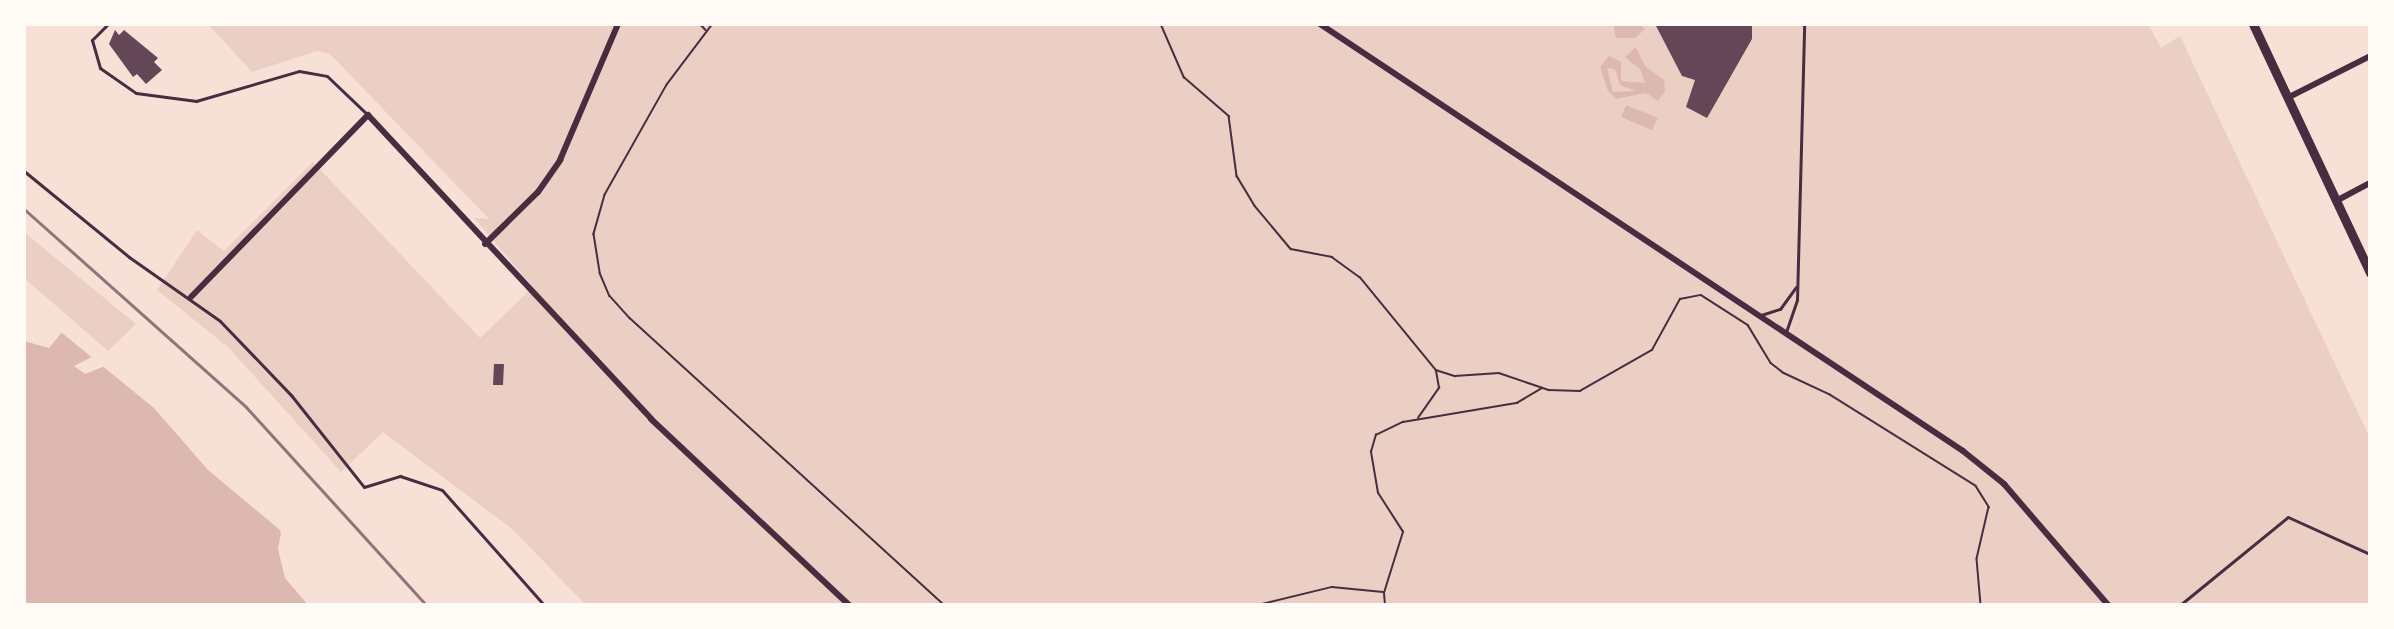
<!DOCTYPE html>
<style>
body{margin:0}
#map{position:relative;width:2394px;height:629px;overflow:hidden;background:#f7e1d7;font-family:"Space Grotesk",sans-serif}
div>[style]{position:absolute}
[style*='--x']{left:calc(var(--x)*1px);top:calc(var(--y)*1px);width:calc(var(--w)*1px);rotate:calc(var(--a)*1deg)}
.green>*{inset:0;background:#ebcfc5}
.water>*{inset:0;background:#dcb8b0}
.pier>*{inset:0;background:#f7e1d7}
.building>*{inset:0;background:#644757}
.path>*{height:1.5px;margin:-0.75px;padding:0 0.75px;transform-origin:0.75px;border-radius:0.75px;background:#4a2c40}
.service>*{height:3px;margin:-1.5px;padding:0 1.5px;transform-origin:1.5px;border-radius:1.5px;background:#4a2c40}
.minor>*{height:6px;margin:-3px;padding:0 3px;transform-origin:3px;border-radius:3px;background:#4a2c40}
.primary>*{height:9px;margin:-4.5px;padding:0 4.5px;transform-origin:4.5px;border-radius:4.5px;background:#4a2c40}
.rail>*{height:3px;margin:-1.5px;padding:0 1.5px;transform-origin:1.5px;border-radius:1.5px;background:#8f747c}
span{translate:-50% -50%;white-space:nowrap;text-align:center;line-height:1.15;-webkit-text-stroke:6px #fffaf5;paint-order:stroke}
.frame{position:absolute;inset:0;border:26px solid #fffaf5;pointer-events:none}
</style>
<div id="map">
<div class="green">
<div style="clip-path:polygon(208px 24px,2148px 24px,2161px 48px,2180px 36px,2370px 438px,2370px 605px,586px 605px,511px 528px,383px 432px,341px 472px,229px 348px,157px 290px,197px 230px,224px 251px,313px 162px,480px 338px,533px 287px,474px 218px,489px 219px,330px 54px,317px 51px,252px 72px)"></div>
<div style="clip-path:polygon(24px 232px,136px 324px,108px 351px,24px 278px)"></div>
</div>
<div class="water">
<div style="clip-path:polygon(1613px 24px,1640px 24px,1645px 29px,1635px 38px,1616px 38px)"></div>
<div style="clip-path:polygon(evenodd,1636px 47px,1645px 66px,1664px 80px,1665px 91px,1658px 101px,1646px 93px,1616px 99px,1608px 91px,1600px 67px,1609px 56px,1621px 62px,1621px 81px,1645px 83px,1640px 69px,1625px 57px,1636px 47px,1607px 68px,1615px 69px,1620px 85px,1636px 91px,1613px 92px,1607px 68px)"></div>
<div style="clip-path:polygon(1626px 105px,1658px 118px,1652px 130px,1621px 117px)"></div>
<div style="clip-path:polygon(24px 302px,154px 408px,208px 470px,280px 530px,287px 562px,320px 605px,24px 605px)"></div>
</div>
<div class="pier">
<div style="clip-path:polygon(24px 299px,62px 332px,49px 348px,24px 341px)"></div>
<div style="clip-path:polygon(92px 357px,105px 366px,85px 374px,74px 366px)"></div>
<div style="clip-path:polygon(282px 528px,289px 560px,323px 605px,308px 605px,285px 578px,278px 549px)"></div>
</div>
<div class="building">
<div style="clip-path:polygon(1655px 24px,1752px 24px,1752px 39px,1707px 118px,1686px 107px,1695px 80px,1682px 76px)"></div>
<div style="clip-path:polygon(115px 30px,119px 35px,124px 30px,158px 58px,154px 62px,162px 70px,146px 84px,137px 74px,133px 77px,109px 44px)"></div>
<div style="clip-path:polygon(494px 364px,504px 364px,503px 385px,493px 385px)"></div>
</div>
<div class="path">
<div style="--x:700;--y:24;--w:8;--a:45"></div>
<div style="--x:713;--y:24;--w:76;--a:127"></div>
<div style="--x:667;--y:85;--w:126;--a:119.4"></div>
<div style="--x:605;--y:195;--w:41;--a:105.8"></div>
<div style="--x:594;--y:234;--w:39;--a:81"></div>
<div style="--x:600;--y:273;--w:25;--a:67"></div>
<div style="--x:610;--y:296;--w:30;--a:48"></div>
<div style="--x:630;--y:318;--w:425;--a:42.4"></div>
<div style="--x:1161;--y:24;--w:58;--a:66.5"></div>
<div style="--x:1184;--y:77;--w:60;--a:40.9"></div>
<div style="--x:1229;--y:116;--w:61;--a:82.4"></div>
<div style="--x:1237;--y:176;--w:35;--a:59"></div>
<div style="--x:1255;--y:206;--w:56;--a:50.1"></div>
<div style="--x:1291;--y:249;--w:42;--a:11"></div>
<div style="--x:1332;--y:257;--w:34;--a:36"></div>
<div style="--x:1360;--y:277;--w:120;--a:50.7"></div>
<div style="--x:1436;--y:370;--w:20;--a:18"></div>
<div style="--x:1455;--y:376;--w:44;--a:-3.9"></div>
<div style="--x:1499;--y:373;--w:53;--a:18.8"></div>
<div style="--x:1549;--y:390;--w:31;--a:2"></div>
<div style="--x:1580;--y:391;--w:83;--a:-29.7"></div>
<div style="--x:1652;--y:350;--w:58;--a:-61.2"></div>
<div style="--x:1680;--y:299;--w:21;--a:-11"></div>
<div style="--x:1701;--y:295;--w:56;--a:32.6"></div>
<div style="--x:1748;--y:325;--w:44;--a:58.8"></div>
<div style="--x:1771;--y:363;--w:16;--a:38"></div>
<div style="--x:1784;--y:373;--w:50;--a:25"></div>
<div style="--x:1829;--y:394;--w:173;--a:32"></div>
<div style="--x:1976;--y:486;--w:25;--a:58"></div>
<div style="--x:1989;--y:507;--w:53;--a:103"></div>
<div style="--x:1977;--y:559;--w:46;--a:85"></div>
<div style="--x:1418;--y:418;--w:37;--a:-55"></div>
<div style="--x:1439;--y:388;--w:17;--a:-100"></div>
<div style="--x:1258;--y:605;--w:76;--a:-13.7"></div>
<div style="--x:1332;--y:587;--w:51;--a:5.6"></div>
<div style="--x:1385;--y:605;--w:12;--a:-95"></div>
<div style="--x:1384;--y:593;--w:64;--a:-72.7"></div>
<div style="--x:1403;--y:532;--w:46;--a:-122.7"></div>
<div style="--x:1378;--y:493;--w:42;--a:-99.7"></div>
<div style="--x:1371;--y:452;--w:18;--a:-74"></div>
<div style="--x:1376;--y:435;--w:30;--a:-26"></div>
<div style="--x:1403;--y:422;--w:116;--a:-9.5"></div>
<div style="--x:1517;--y:403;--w:29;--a:-31"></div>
</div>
<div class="service">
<div style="--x:108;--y:24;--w:23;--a:135"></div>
<div style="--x:92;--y:40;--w:29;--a:74"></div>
<div style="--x:100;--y:68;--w:44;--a:34.8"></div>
<div style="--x:136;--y:93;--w:61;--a:7.6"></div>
<div style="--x:196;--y:101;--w:107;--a:-16.2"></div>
<div style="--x:299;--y:71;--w:28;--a:10"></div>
<div style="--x:327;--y:76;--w:57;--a:43.6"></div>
<div style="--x:24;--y:171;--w:136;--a:39.3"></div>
<div style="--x:129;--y:257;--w:111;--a:35.1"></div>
<div style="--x:220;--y:321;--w:103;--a:46.2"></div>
<div style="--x:291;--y:395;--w:117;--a:51.6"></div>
<div style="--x:364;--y:487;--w:38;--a:-17"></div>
<div style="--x:400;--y:476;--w:44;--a:18.4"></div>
<div style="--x:442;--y:490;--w:154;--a:48.4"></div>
<div style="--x:1761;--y:315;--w:20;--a:-18"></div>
<div style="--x:1780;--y:309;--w:27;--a:-54"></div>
<div style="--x:1786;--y:332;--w:34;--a:-71"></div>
<div style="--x:1797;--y:300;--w:276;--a:-88.5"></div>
<div style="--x:2180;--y:605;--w:139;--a:-39.2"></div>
<div style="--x:2288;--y:517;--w:90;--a:24.3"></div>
</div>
<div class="minor">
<div style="--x:1320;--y:24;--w:772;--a:33.59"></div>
<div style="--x:1963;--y:451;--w:53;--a:38.8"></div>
<div style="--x:2004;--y:484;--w:160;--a:49.3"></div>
<div style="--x:2287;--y:98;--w:93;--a:-26.8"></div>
<div style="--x:2336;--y:201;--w:38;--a:-28"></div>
<div style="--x:485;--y:244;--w:74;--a:-44.5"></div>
<div style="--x:538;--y:192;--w:39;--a:-55"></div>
<div style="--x:560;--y:160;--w:148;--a:-66.9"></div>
<div style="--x:191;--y:297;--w:254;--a:-45.8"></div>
<div style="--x:368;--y:115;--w:415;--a:47"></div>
<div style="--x:651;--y:419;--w:272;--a:43.2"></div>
</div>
<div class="primary">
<div style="--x:2253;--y:24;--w:275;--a:64.8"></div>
</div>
<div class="rail">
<div style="--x:24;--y:209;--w:297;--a:41.7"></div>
<div style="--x:246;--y:407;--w:268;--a:47.7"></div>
</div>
<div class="frame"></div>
</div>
